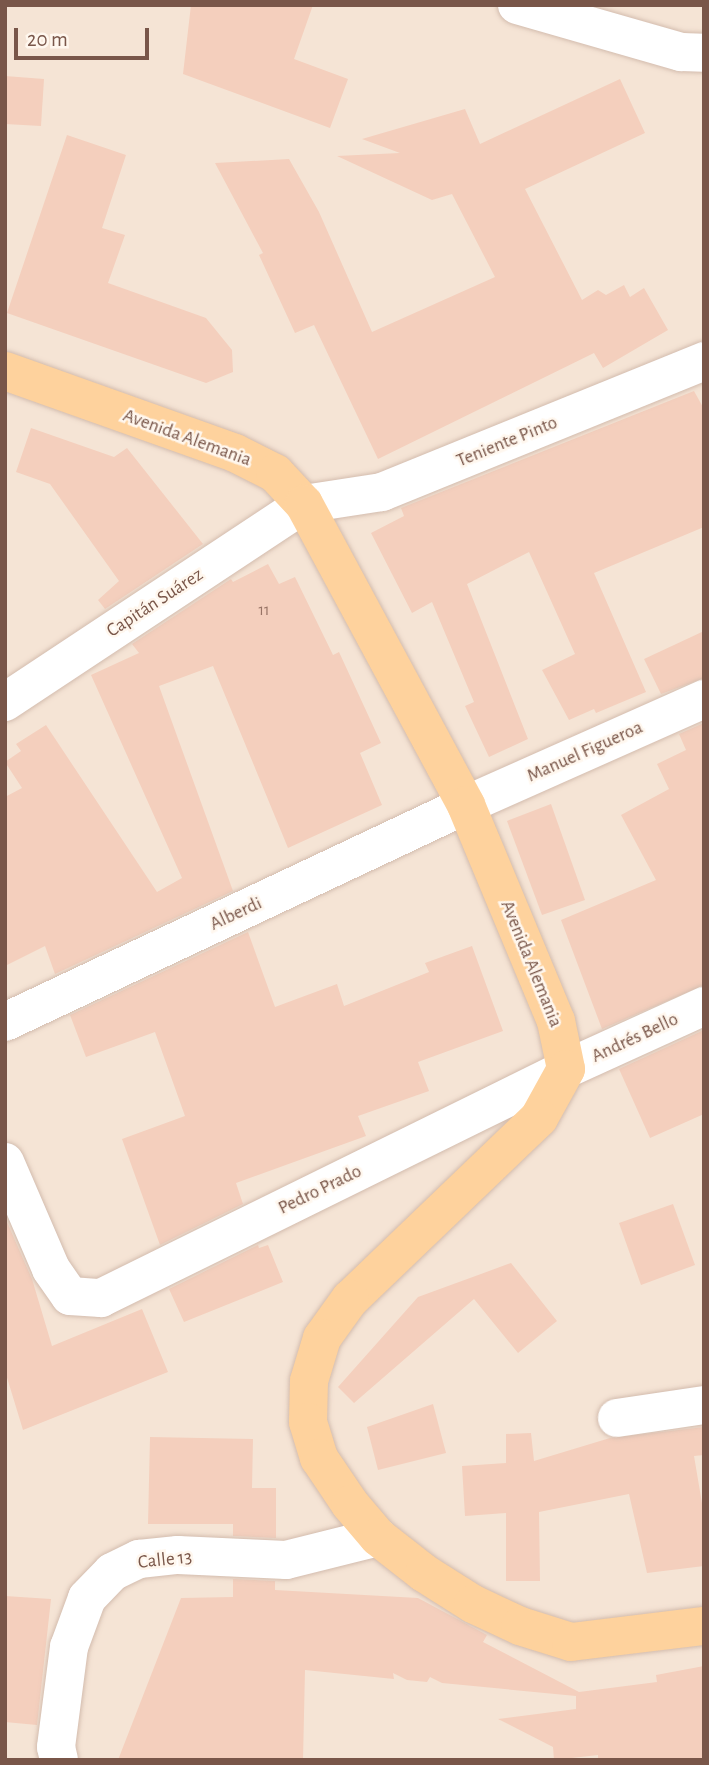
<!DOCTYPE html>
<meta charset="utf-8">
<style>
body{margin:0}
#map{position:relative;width:709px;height:1765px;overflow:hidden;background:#fdf3e7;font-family:"Alegreya Sans",sans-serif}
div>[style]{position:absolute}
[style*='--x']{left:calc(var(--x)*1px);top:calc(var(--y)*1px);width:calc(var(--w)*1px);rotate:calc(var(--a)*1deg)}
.residential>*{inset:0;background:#f5e4d5}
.building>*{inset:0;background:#f4cfbd}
.roads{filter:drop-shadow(0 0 2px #d3bcae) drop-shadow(0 0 2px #d3bcae)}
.minor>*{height:38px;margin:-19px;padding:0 19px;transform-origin:19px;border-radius:19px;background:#fff}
.major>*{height:38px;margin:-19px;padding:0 19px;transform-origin:19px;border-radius:19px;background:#fed29d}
span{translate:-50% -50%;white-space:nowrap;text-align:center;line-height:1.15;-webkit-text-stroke:5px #fff7ee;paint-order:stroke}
.number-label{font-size:16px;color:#987466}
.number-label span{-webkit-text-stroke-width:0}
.street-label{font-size:19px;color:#795649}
.frame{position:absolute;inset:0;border:7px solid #795649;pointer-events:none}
.scale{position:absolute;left:14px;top:28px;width:135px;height:32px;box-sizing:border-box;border:4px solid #795649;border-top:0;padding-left:9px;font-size:21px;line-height:24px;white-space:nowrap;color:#795649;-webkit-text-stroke:5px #fff7ee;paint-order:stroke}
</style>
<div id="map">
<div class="residential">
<div style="clip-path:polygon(5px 5px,704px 5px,704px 1760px,5px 1760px)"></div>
</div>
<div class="building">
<div style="clip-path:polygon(191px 5px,313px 5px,294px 59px,348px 79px,330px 128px,183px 74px)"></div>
<div style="clip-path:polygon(5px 76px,44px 79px,41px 126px,5px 124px)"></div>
<div style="clip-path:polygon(620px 79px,645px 133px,525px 189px,582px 300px,598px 290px,606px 295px,624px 285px,630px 297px,644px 288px,668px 330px,603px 368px,594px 353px,378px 459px,314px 325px,295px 333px,259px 255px,263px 253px,215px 163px,289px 159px,319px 212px,372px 332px,495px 277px,452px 194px,432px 200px,337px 156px,400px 153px,362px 139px,465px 109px,480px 144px)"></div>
<div style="clip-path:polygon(67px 135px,126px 155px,102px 228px,125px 235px,108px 283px,206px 318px,232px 350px,233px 372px,206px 383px,7px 313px)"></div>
<div style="clip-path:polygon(694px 391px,704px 409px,704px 527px,594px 573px,646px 692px,596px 713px,594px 709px,569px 720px,542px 670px,575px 654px,529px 552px,467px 584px,528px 739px,489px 757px,465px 706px,474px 702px,432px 602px,412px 613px,371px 533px,404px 516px,401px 508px)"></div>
<div style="clip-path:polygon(31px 428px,114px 457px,127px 448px,203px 544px,105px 609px,98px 600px,119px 581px,50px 484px,16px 472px)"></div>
<div style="clip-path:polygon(268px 564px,279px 584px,295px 577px,333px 655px,339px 652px,381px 743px,360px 753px,382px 805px,288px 848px,213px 666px,159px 686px,233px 891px,55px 974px,45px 946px,5px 966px,5px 797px,22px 788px,5px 762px,21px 751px,16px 744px,46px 725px,157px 892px,182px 878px,91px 675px,139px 653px,132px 644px,231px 579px,233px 582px)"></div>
<div style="clip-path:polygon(704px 631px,704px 678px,661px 694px,644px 659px)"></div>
<div style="clip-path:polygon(704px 723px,704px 985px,602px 1029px,561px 920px,656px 880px,621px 815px,669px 789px,657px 764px,686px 750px,679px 734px)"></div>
<div style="clip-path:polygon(551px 804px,585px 900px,542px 915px,507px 821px)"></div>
<div style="clip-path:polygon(248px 932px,275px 1007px,337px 984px,344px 1006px,429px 972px,425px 963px,472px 946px,503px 1031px,418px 1062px,429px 1091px,358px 1116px,366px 1136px,236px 1183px,243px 1204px,160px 1245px,122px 1139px,185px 1116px,155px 1032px,86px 1057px,70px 1015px)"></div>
<div style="clip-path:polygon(704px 1030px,704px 1114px,650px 1138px,619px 1069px)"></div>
<div style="clip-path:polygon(673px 1204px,695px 1265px,641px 1285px,619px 1223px)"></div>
<div style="clip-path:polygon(7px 1222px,32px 1279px,52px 1346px,142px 1309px,168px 1372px,23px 1430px,5px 1371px)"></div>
<div style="clip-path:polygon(258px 1245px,259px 1248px,268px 1245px,283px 1282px,184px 1322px,169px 1289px)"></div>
<div style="clip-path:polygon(511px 1263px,557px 1321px,518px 1353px,474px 1299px,354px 1403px,338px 1387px,418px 1297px)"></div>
<div style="clip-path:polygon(433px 1404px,446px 1453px,378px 1470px,367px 1427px)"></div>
<div style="clip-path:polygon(704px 1427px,704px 1455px,694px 1456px,704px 1515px,704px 1566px,647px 1573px,629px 1494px,539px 1512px,540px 1581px,506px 1581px,506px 1513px,465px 1516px,462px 1466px,506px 1463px,506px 1434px,531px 1433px,534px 1461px,610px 1438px)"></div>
<div style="clip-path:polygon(150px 1437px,253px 1439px,252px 1488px,276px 1488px,276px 1538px,233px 1536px,233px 1524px,148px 1524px)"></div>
<div style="clip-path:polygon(233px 1579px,275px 1581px,275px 1590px,418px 1598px,487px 1635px,483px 1642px,579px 1692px,657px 1682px,656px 1675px,704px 1666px,704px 1760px,598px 1760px,598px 1755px,554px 1760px,553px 1747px,498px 1719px,576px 1709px,576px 1696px,442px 1683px,430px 1677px,427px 1682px,407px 1680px,393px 1673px,394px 1679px,305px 1670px,303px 1760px,118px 1760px,181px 1598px,233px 1597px)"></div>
<div style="clip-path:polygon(5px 1596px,51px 1599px,37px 1725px,5px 1722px)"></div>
</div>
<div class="roads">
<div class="minor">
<div style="--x:517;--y:5;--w:171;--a:16"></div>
<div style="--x:681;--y:52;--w:23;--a:2"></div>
<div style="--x:5;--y:702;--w:359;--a:-33.5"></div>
<div style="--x:304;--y:504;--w:79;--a:-8.7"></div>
<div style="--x:382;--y:492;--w:348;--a:-22.1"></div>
<div style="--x:5;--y:1022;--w:510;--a:-25.21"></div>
<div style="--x:466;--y:805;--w:261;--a:-24"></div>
<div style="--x:5;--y:1162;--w:116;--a:66.7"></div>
<div style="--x:51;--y:1269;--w:33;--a:55"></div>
<div style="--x:70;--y:1296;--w:31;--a:4"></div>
<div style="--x:101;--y:1298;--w:518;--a:-26.22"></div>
<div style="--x:566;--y:1069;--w:152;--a:-24.5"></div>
<div style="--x:617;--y:1418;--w:88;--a:-8.5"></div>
<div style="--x:59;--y:1760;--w:13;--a:-103"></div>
<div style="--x:56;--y:1747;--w:101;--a:-82.6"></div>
<div style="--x:69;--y:1647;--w:52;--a:-69.8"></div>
<div style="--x:87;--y:1598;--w:36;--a:-46"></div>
<div style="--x:112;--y:1572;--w:30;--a:-26"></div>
<div style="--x:139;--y:1559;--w:39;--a:-6"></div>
<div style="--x:178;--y:1555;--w:108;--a:2.7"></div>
<div style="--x:286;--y:1560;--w:95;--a:-14"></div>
</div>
<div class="major">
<div style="--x:5;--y:371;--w:244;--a:19.6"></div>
<div style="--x:235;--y:453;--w:45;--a:26.6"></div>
<div style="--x:275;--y:473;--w:42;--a:46.9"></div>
<div style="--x:304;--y:504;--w:342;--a:61.7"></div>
<div style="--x:466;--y:805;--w:234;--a:67.4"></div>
<div style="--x:556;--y:1021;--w:49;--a:78.2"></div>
<div style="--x:566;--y:1069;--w:56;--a:118.9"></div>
<div style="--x:539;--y:1118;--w:262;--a:136.2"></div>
<div style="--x:350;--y:1299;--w:48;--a:125.7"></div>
<div style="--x:322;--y:1338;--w:45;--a:106.8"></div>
<div style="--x:309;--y:1381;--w:41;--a:91.4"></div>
<div style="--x:308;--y:1422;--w:38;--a:73"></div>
<div style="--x:319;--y:1458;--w:55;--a:56"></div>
<div style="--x:350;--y:1504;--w:43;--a:49.7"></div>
<div style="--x:378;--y:1537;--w:58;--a:38"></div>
<div style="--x:424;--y:1573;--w:58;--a:32.3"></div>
<div style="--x:473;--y:1604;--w:52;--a:25.1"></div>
<div style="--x:520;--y:1626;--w:53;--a:17.4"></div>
<div style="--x:571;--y:1642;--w:134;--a:-6.9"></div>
</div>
</div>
<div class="number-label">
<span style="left:264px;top:610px">11</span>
</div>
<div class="street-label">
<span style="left:187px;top:438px;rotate:20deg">Avenida Alemania</span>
<span style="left:507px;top:442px;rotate:-22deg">Teniente Pinto</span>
<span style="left:155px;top:603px;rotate:-33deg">Capitán Suárez</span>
<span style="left:585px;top:752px;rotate:-24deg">Manuel Figueroa</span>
<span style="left:236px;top:914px;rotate:-25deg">Alberdi</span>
<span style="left:531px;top:964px;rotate:68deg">Avenida Alemania</span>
<span style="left:635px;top:1038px;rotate:-25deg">Andrés Bello</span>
<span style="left:320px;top:1190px;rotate:-26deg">Pedro Prado</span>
<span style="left:165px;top:1560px;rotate:-6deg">Calle 13</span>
</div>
<div class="frame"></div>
<div class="scale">20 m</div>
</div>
